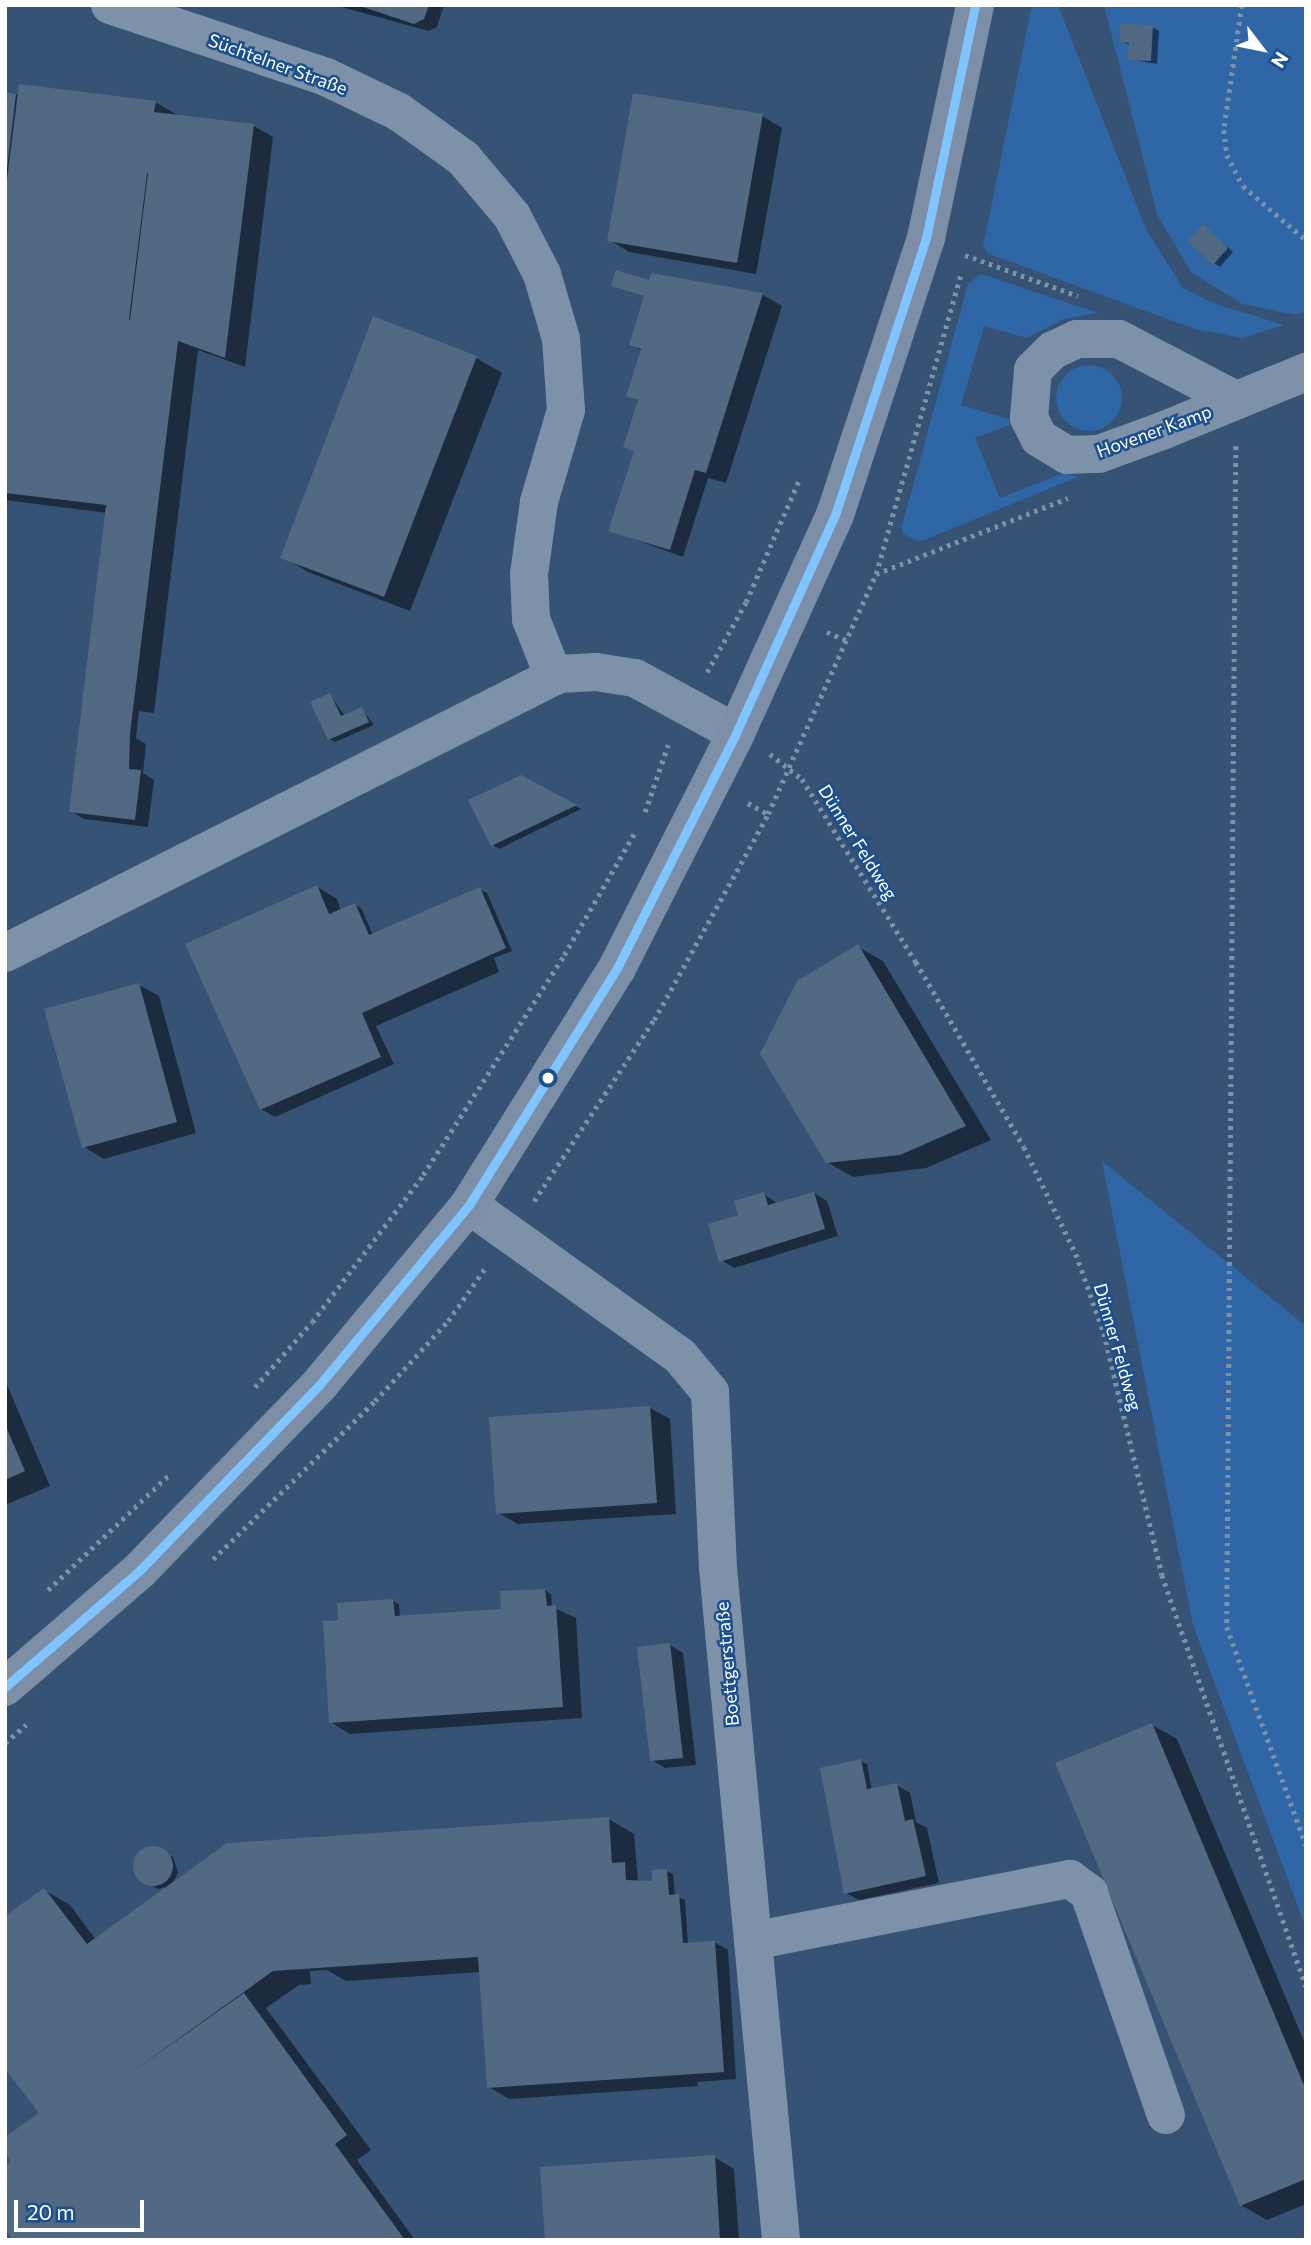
<!DOCTYPE html>
<meta charset="utf-8">
<style>
body{margin:0}
#map{position:relative;width:1311px;height:2245px;overflow:hidden;background:#365274;font-family:Commissioner,sans-serif}
div>[style]{position:absolute}
[style*='--x']{left:calc(var(--x)*1px);top:calc(var(--y)*1px);width:calc(var(--w)*1px);rotate:calc(var(--a)*1deg)}
.green>*{inset:0;background:#2f66a5}
.round{border-radius:50%}
.shadow>*{inset:0;background:#0007}
.building>*{inset:0;background:#526984}
.path>*{height:4.5px;margin-top:-2.25px;transform-origin:0;background:repeating-linear-gradient(90deg,#7d92a8 0 3.5px,transparent 0 8.5px)}
.minor>*{height:38px;margin:-19px;padding:0 19px;transform-origin:19px;border-radius:19px;background:#7d92a8}
.major>*{height:38px;margin:-19px;padding:0 19px;transform-origin:19px;border-radius:19px;background:#7d8ea7}
.bus-1>*{height:9px;margin:-4.5px;padding:0 4.5px;transform-origin:4.5px;border-radius:4.5px;background:#80c4ff}
.dots>*{width:19px;height:19px;translate:-50% -50%;box-sizing:border-box;border:4px solid #1b4f8f;border-radius:50%}
span{translate:-50% -50%;white-space:nowrap;text-align:center;line-height:1.15;-webkit-text-stroke:5px #1b4f8f;paint-order:stroke}
.street-label{font-size:18px;color:#fff}
.frame{position:absolute;inset:0;border:7px solid #fff;pointer-events:none}
.north{position:absolute;left:1227px;top:14px;width:70px;height:70px;-webkit-text-stroke:5px #1b4f8f;paint-order:stroke;rotate:122deg;font-size:19px;font-weight:700;line-height:28px;text-align:center;color:#fff}
.north::after{content:'';display:block;margin:auto;width:24px;height:32px;background:#fff;clip-path:polygon(50% 0,100% 100%,50% 72%,0 100%)}
.scale{position:absolute;left:14px;top:2200px;width:130px;height:32px;box-sizing:border-box;border:4px solid #fff;border-top:0;padding-left:9px;font-size:21px;line-height:24px;white-space:nowrap;color:#fff;-webkit-text-stroke:5px #1b4f8f;paint-order:stroke}
</style>
<div id="map">
<div class="green">
<div style="clip-path:polygon(1032px 5px,1058px 5px,1146px 229px,1183px 288px,1213px 303px,1284px 325px,1243px 338px,1195px 329px,989px 254px,983px 247px)"></div>
<div style="clip-path:polygon(1104px 5px,1306px 5px,1306px 311px,1296px 315px,1242px 304px,1191px 272px,1157px 214px)"></div>
<div style="clip-path:polygon(981px 274px,1098px 313px,1064px 319px,1027px 338px,984px 326px,961px 405px,1009px 419px,1010px 425px,975px 438px,1000px 498px,1064px 473px,1078px 477px,919px 542px,903px 534px,902px 526px,968px 284px)"></div>
<div class="round" style="left:1056px;top:365px;width:66px;height:66px"></div>
<div style="clip-path:polygon(1102px 1161px,1306px 1326px,1306px 1928px,1193px 1625px)"></div>
</div>
<div class="shadow">
<div style="clip-path:polygon(334px 5px,444px 5px,437px 27px,429px 31px)"></div>
<div style="clip-path:polygon(1153px 27px,1159px 31px,1157px 64px,1129px 59px,1130px 45px,1121px 41px)"></div>
<div style="clip-path:polygon(5px 94px,155px 102px,181px 117px,254px 126px,273px 137px,245px 367px,198px 350px,154px 713px,139px 711px,136px 738px,146px 744px,143px 773px,154px 780px,148px 827px,84px 819px,71px 811px,107px 513px,5px 500px)"></div>
<div style="clip-path:polygon(762px 116px,782px 128px,756px 274px,629px 252px,609px 240px)"></div>
<div style="clip-path:polygon(1203px 226px,1233px 252px,1220px 267px,1214px 263px)"></div>
<div style="clip-path:polygon(652px 275px,763px 295px,782px 306px,726px 483px,708px 478px,683px 557px,610px 530px,635px 452px,626px 446px,640px 402px,628px 395px,642px 351px,631px 344px,646px 297px,613px 285px,650px 283px)"></div>
<div style="clip-path:polygon(374px 319px,476px 358px,502px 373px,410px 611px,308px 572px,283px 557px)"></div>
<div style="clip-path:polygon(330px 695px,345px 716px,362px 709px,374px 725px,335px 742px,329px 739px)"></div>
<div style="clip-path:polygon(521px 777px,581px 809px,499px 849px,493px 845px)"></div>
<div style="clip-path:polygon(317px 887px,337px 899px,341px 911px,355px 905px,361px 908px,373px 935px,480px 889px,487px 893px,512px 951px,494px 958px,499px 972px,376px 1026px,394px 1064px,275px 1117px,261px 1109px)"></div>
<div style="clip-path:polygon(858px 947px,883px 961px,991px 1140px,926px 1168px,853px 1177px,827px 1162px)"></div>
<div style="clip-path:polygon(139px 985px,159px 996px,196px 1133px,104px 1159px,84px 1147px)"></div>
<div style="clip-path:polygon(814px 1193px,827px 1201px,838px 1236px,734px 1268px,721px 1260px,740px 1216px,764px 1194px,778px 1204px)"></div>
<div style="clip-path:polygon(5px 1380px,50px 1486px,5px 1505px)"></div>
<div style="clip-path:polygon(650px 1408px,670px 1419px,676px 1514px,518px 1524px,498px 1513px)"></div>
<div style="clip-path:polygon(545px 1590px,551px 1594px,552px 1607px,576px 1618px,582px 1718px,350px 1734px,330px 1722px,344px 1621px,393px 1601px,399px 1604px,400px 1618px,507px 1610px)"></div>
<div style="clip-path:polygon(670px 1645px,683px 1653px,696px 1765px,665px 1768px,652px 1760px)"></div>
<div style="clip-path:polygon(1152px 1725px,1177px 1739px,1306px 2046px,1306px 2204px,1267px 2220px,1241px 2205px)"></div>
<div style="clip-path:polygon(860px 1761px,867px 1764px,872px 1791px,896px 1785px,910px 1793px,916px 1822px,927px 1828px,939px 1883px,859px 1900px,846px 1893px)"></div>
<div style="clip-path:polygon(609px 1819px,634px 1834px,638px 1881px,653px 1884px,667px 1871px,673px 1874px,675px 1896px,685px 1900px,688px 1945px,714px 1942px,728px 1950px,736px 2079px,697px 2082px,698px 2086px,509px 2099px,489px 2087px,481px 1972px,346px 1981px,327px 1970px,310px 1971px,311px 1984px,299px 1985px,266px 2008px,371px 2150px,357px 2160px,415px 2240px,15px 2240px,15px 2162px,39px 2115px,44px 1890px,70px 1905px,96px 1940px,170px 1886px,158px 1889px,139px 1879px,136px 1857px,153px 1848px,173px 1857px,178px 1873px,172px 1884px)"></div>
<div style="clip-path:polygon(714px 2157px,734px 2169px,739px 2240px,547px 2240px)"></div>
</div>
<div class="building">
<div style="clip-path:polygon(357px 5px,429px 5px,424px 19px,414px 24px)"></div>
<div style="clip-path:polygon(1120px 24px,1153px 25px,1151px 61px,1127px 60px,1129px 43px,1120px 42px)"></div>
<div style="clip-path:polygon(evenodd,19px 84px,156px 101px,154px 112px,254px 124px,225px 358px,178px 341px,130px 734px,129px 769px,141px 770px,135px 820px,69px 812px,106px 505px,5px 493px,5px 195px,19px 84px,147px 173px,148px 173px,130px 320px,129px 319px,147px 173px)"></div>
<div style="clip-path:polygon(5px 92px,16px 94px,7px 169px,5px 169px)"></div>
<div style="clip-path:polygon(633px 93px,763px 114px,737px 263px,607px 241px)"></div>
<div style="clip-path:polygon(1203px 224px,1228px 248px,1213px 265px,1187px 241px)"></div>
<div style="clip-path:polygon(616px 270px,649px 280px,651px 273px,763px 293px,706px 473px,695px 470px,670px 550px,608px 531px,634px 451px,623px 447px,638px 400px,626px 396px,641px 349px,629px 345px,644px 296px,611px 286px)"></div>
<div style="clip-path:polygon(373px 316px,477px 356px,384px 597px,280px 558px)"></div>
<div style="clip-path:polygon(330px 693px,341px 716px,362px 707px,369px 722px,328px 740px,310px 702px)"></div>
<div style="clip-path:polygon(521px 775px,577px 805px,491px 846px,468px 800px)"></div>
<div style="clip-path:polygon(317px 885px,329px 914px,355px 903px,369px 935px,480px 887px,506px 948px,362px 1013px,381px 1057px,260px 1110px,185px 944px)"></div>
<div style="clip-path:polygon(858px 944px,966px 1126px,900px 1155px,826px 1163px,760px 1054px,797px 981px)"></div>
<div style="clip-path:polygon(139px 983px,177px 1122px,82px 1148px,44px 1009px)"></div>
<div style="clip-path:polygon(764px 1192px,768px 1205px,814px 1192px,825px 1229px,719px 1262px,708px 1224px,738px 1215px,734px 1201px)"></div>
<div style="clip-path:polygon(650px 1406px,657px 1503px,496px 1514px,489px 1417px)"></div>
<div style="clip-path:polygon(5px 1424px,25px 1471px,5px 1480px)"></div>
<div style="clip-path:polygon(545px 1589px,547px 1606px,556px 1605px,563px 1707px,329px 1723px,323px 1621px,338px 1620px,337px 1603px,393px 1599px,395px 1616px,501px 1609px,500px 1591px)"></div>
<div style="clip-path:polygon(670px 1643px,683px 1758px,650px 1761px,637px 1647px)"></div>
<div style="clip-path:polygon(1152px 1723px,1306px 2090px,1306px 2179px,1240px 2206px,1055px 1763px)"></div>
<div style="clip-path:polygon(861px 1759px,867px 1789px,897px 1783px,905px 1821px,913px 1819px,926px 1876px,844px 1894px,820px 1768px)"></div>
<div style="clip-path:polygon(609px 1817px,612px 1863px,625px 1862px,626px 1880px,652px 1881px,652px 1870px,667px 1869px,669px 1895px,679px 1894px,683px 1943px,715px 1941px,724px 2072px,487px 2088px,478px 1957px,273px 1971px,125px 2077px,244px 1993px,347px 2135px,335px 2144px,405px 2240px,13px 2240px,5px 2229px,5px 2166px,11px 2162px,5px 2153px,5px 2137px,39px 2113px,5px 2069px,5px 1916px,44px 1888px,87px 1944px,227px 1843px)"></div>
<div class="round" style="left:133px;top:1846px;width:40px;height:40px"></div>
<div style="clip-path:polygon(715px 2155px,720px 2240px,545px 2240px,540px 2167px)"></div>
</div>
<div class="path">
<div style="--x:1242;--y:5;--w:126;--a:98.2"></div>
<div style="--x:1224;--y:130;--w:25;--a:83"></div>
<div style="--x:1227;--y:155;--w:35;--a:63"></div>
<div style="--x:1243;--y:186;--w:83;--a:40.6"></div>
<div style="--x:965;--y:255;--w:120;--a:19.9"></div>
<div style="--x:1236;--y:446;--w:1181;--a:90.44"></div>
<div style="--x:1227;--y:1627;--w:232;--a:70.1"></div>
<div style="--x:876;--y:574;--w:206;--a:-21.6"></div>
<div style="--x:827;--y:632;--w:21;--a:23"></div>
<div style="--x:707;--y:672;--w:80;--a:-60.9"></div>
<div style="--x:746;--y:602;--w:135;--a:-66.5"></div>
<div style="--x:770;--y:754;--w:41;--a:38"></div>
<div style="--x:802;--y:779;--w:216;--a:58.1"></div>
<div style="--x:916;--y:962;--w:214;--a:59.7"></div>
<div style="--x:1024;--y:1147;--w:119;--a:64.1"></div>
<div style="--x:1076;--y:1254;--w:84;--a:70.5"></div>
<div style="--x:1104;--y:1333;--w:249;--a:76.5"></div>
<div style="--x:1162;--y:1575;--w:436;--a:70.7"></div>
<div style="--x:748;--y:803;--w:23;--a:29"></div>
<div style="--x:645;--y:812;--w:71;--a:-71.1"></div>
<div style="--x:534;--y:1201;--w:217;--a:-56.5"></div>
<div style="--x:654;--y:1020;--w:235;--a:-61"></div>
<div style="--x:768;--y:814;--w:263;--a:-65.8"></div>
<div style="--x:876;--y:574;--w:312;--a:-74.2"></div>
<div style="--x:255;--y:1387;--w:86;--a:-48.8"></div>
<div style="--x:312;--y:1322;--w:184;--a:-52.9"></div>
<div style="--x:423;--y:1175;--w:261;--a:-57.3"></div>
<div style="--x:564;--y:955;--w:142;--a:-60"></div>
<div style="--x:213;--y:1559;--w:226;--a:-44.3"></div>
<div style="--x:375;--y:1401;--w:108;--a:-47.6"></div>
<div style="--x:448;--y:1321;--w:66;--a:-54.9"></div>
<div style="--x:48;--y:1590;--w:170;--a:-43.6"></div>
<div style="--x:5;--y:1743;--w:28;--a:-41"></div>
</div>
<div class="minor">
<div style="--x:110;--y:5;--w:228;--a:18.4"></div>
<div style="--x:326;--y:77;--w:81;--a:25.6"></div>
<div style="--x:399;--y:112;--w:79;--a:35.7"></div>
<div style="--x:463;--y:158;--w:76;--a:49.8"></div>
<div style="--x:512;--y:216;--w:65;--a:62.7"></div>
<div style="--x:542;--y:274;--w:68;--a:73.7"></div>
<div style="--x:561;--y:339;--w:71;--a:86"></div>
<div style="--x:566;--y:410;--w:96;--a:106.4"></div>
<div style="--x:539;--y:502;--w:73;--a:97.9"></div>
<div style="--x:529;--y:574;--w:45;--a:87.5"></div>
<div style="--x:531;--y:619;--w:62;--a:68.4"></div>
<div style="--x:1236;--y:400;--w:132;--a:-152.5"></div>
<div style="--x:1119;--y:339;--w:42;--a:180"></div>
<div style="--x:1077;--y:339;--w:26;--a:155"></div>
<div style="--x:1053;--y:350;--w:28;--a:135"></div>
<div style="--x:1033;--y:370;--w:48;--a:94.8"></div>
<div style="--x:1029;--y:418;--w:22;--a:63"></div>
<div style="--x:1039;--y:438;--w:33;--a:31"></div>
<div style="--x:1067;--y:455;--w:32;--a:-2"></div>
<div style="--x:1099;--y:454;--w:67;--a:-20.1"></div>
<div style="--x:1162;--y:431;--w:156;--a:-22.3"></div>
<div style="--x:5;--y:953;--w:620;--a:-26.73"></div>
<div style="--x:559;--y:674;--w:37;--a:-3"></div>
<div style="--x:596;--y:672;--w:39;--a:9"></div>
<div style="--x:635;--y:678;--w:115;--a:28.6"></div>
<div style="--x:469;--y:1205;--w:259;--a:35.6"></div>
<div style="--x:680;--y:1356;--w:47;--a:50.2"></div>
<div style="--x:710;--y:1392;--w:176;--a:87.4"></div>
<div style="--x:718;--y:1568;--w:675;--a:84.64"></div>
<div style="--x:753;--y:1941;--w:323;--a:-11.1"></div>
<div style="--x:1070;--y:1879;--w:24;--a:36"></div>
<div style="--x:1089;--y:1893;--w:235;--a:70.9"></div>
</div>
<div class="major">
<div style="--x:5;--y:1687;--w:179;--a:-40.9"></div>
<div style="--x:140;--y:1570;--w:259;--a:-45.9"></div>
<div style="--x:320;--y:1384;--w:233;--a:-50.2"></div>
<div style="--x:469;--y:1205;--w:279;--a:-58"></div>
<div style="--x:617;--y:968;--w:263;--a:-63.1"></div>
<div style="--x:736;--y:733;--w:239;--a:-65.6"></div>
<div style="--x:835;--y:515;--w:292;--a:-71.8"></div>
<div style="--x:926;--y:238;--w:238;--a:-78.1"></div>
</div>
<div class="bus-1">
<div style="--x:5;--y:1687;--w:179;--a:-40.9"></div>
<div style="--x:140;--y:1570;--w:259;--a:-45.9"></div>
<div style="--x:320;--y:1384;--w:233;--a:-50.2"></div>
<div style="--x:469;--y:1205;--w:279;--a:-58"></div>
<div style="--x:617;--y:968;--w:263;--a:-63.1"></div>
<div style="--x:736;--y:733;--w:239;--a:-65.6"></div>
<div style="--x:835;--y:515;--w:292;--a:-71.8"></div>
<div style="--x:926;--y:238;--w:238;--a:-78.1"></div>
</div>
<div class="dots">
<div style="left:548px;top:1078px;background:#fff"></div>
</div>
<div class="street-label">
<span style="left:278px;top:64px;rotate:20deg">Süchtelner Straße</span>
<span style="left:1154px;top:431px;rotate:-20deg">Hovener Kamp</span>
<span style="left:858px;top:842px;rotate:58deg">Dünner Feldweg</span>
<span style="left:1118px;top:1347px;rotate:74deg">Dünner Feldweg</span>
<span style="left:727px;top:1664px;rotate:-95deg">Boettgerstraße</span>
</div>
<div class="frame"></div>
<div class="north">N</div>
<div class="scale">20 m</div>
</div>
